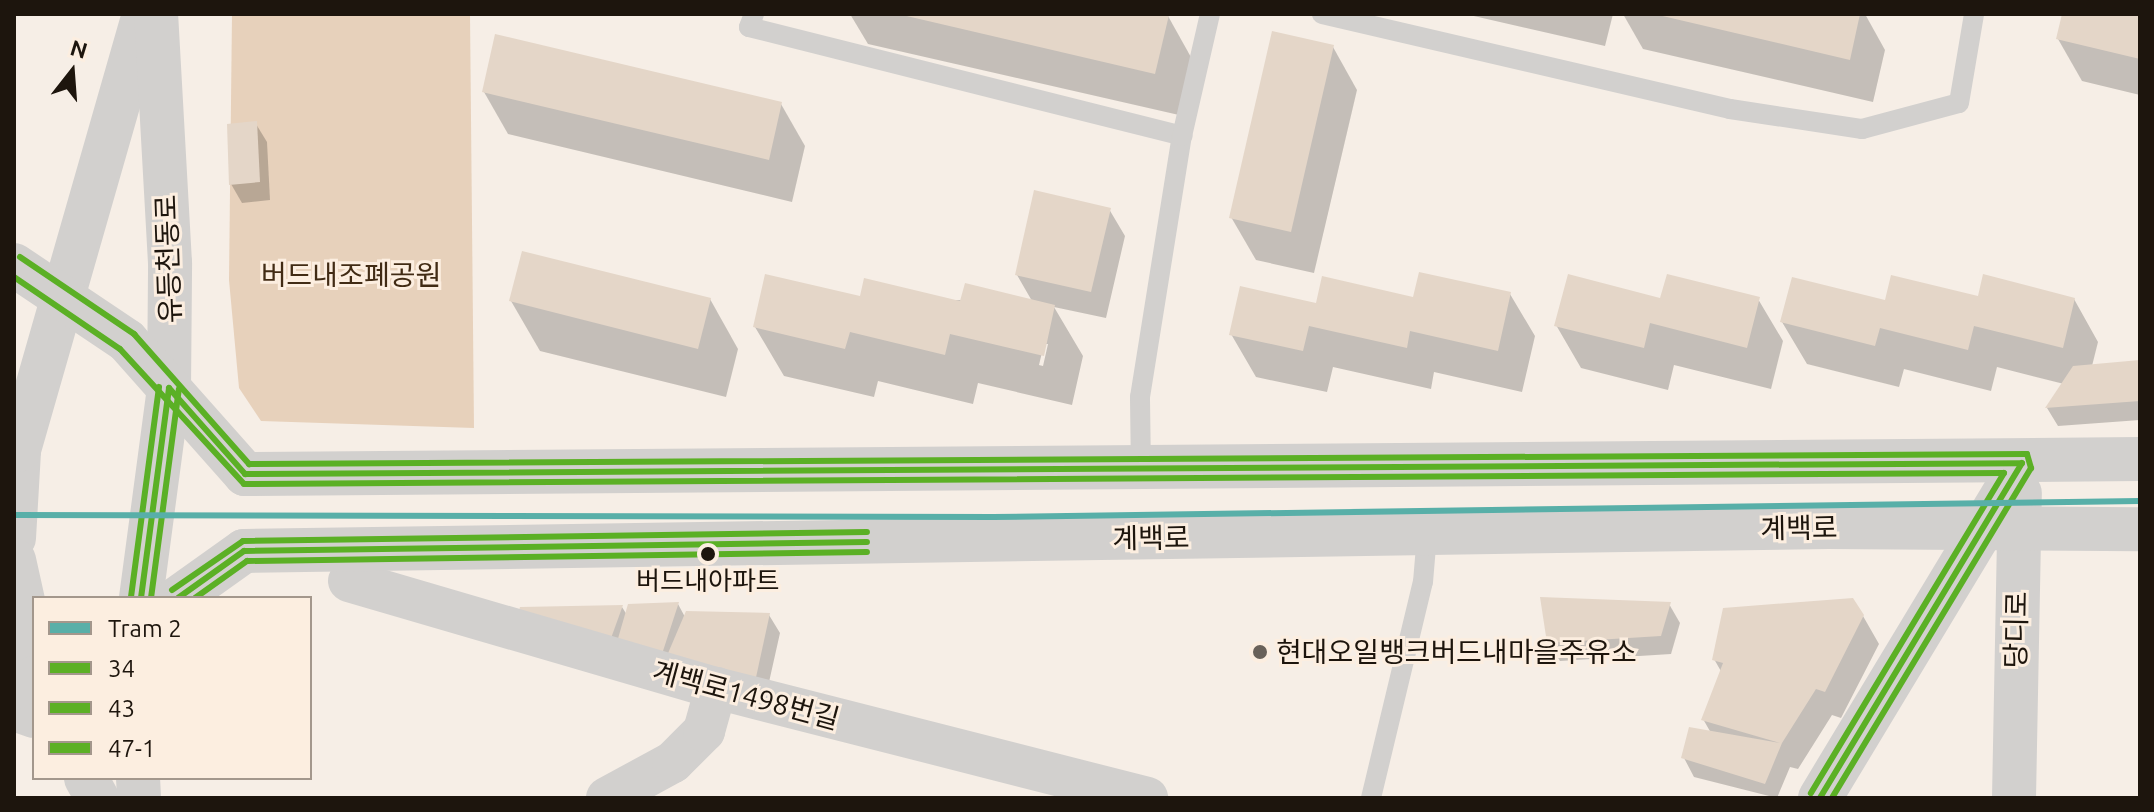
<!DOCTYPE html>
<meta charset="utf-8">
<style>
body{margin:0}
#map{position:relative;width:2154px;height:812px;overflow:hidden;background:#f6eee6;font-family:Ubuntu,"Noto Sans KR",sans-serif}
div>[style]{position:absolute}
[style*='--x']{left:calc(var(--x)*1px);top:calc(var(--y)*1px);width:calc(var(--w)*1px);rotate:calc(var(--a)*1deg)}
.green>*{inset:0;background:#e7d1bb}
.shadow>*{inset:0;background:#0003}
.building>*{inset:0;background:#e4d6c8}
.service>*{height:20px;margin:-10px;padding:0 10px;transform-origin:10px;border-radius:10px;background:#d2d0ce}
.minor>*{height:42px;margin:-21px;padding:0 21px;transform-origin:21px;border-radius:21px;background:#d2d0ce}
.secondary>*{height:44px;margin:-22px;padding:0 22px;transform-origin:22px;border-radius:22px;background:#d2d0ce}
.primary>*{height:44px;margin:-22px;padding:0 22px;transform-origin:22px;border-radius:22px;background:#d2d0ce}
.bus-1>*{height:6px;margin:-3px;padding:0 3px;transform-origin:3px;border-radius:3px;background:#5bb025}
.bus-2>*{height:6px;margin:-3px;padding:0 3px;transform-origin:3px;border-radius:3px;background:#5bb025}
.bus-3>*{height:6px;margin:-3px;padding:0 3px;transform-origin:3px;border-radius:3px;background:#5bb025}
.tram-1>*{height:6px;margin:-3px;padding:0 3px;transform-origin:3px;border-radius:3px;background:#58afa8}
.dots>*{width:22px;height:22px;translate:-50% -50%;box-sizing:border-box;border:4px solid #fceee0;border-radius:50%}
span{translate:-50% -50%;white-space:nowrap;text-align:center;line-height:1.15;-webkit-text-stroke:6px #fceee0;paint-order:stroke}
.bus-label{font-size:26px;color:#1d150d}
.street-label{font-size:28px;color:#1d150d}
.park-label{font-size:28px;color:#412b14}
.poi-label{font-size:28px;color:#1d150d}
.left{translate:0 -50%;text-align:left}
.frame{position:absolute;inset:0;border:16px solid #1d150d;pointer-events:none}
.legend{position:absolute;left:32px;top:596px;width:280px;height:184px;box-sizing:border-box;background:#fceee0;border:2px solid #a3978c;margin:0;padding:10px 14px;list-style:none;font-size:24px;color:#1d150d}
.legend li{display:flex;align-items:center;gap:16px;height:40px}
.legend b{width:40px;border:2px solid #a3978c}
.north{position:absolute;left:32px;top:32px;width:80px;height:80px;-webkit-text-stroke:6px #fceee0;paint-order:stroke;rotate:17deg;font-size:22px;font-weight:700;line-height:32px;text-align:center;color:#1d150d}
.north::after{content:'';display:block;margin:auto;width:28px;height:36px;background:#1d150d;clip-path:polygon(50% 0,100% 100%,50% 72%,0 100%)}
</style>
<div id="map">
<div class="green">
<div style="clip-path:polygon(232px 14px,470px 14px,474px 428px,261px 421px,239px 388px,229px 280px)"></div>
</div>
<div class="shadow">
<div style="clip-path:polygon(850px 14px,1157px 14px,1168px 16px,1192px 59px,1179px 115px,868px 44px)"></div>
<div style="clip-path:polygon(1465px 14px,1613px 14px,1605px 46px)"></div>
<div style="clip-path:polygon(1623px 14px,1865px 14px,1885px 50px,1873px 102px,1643px 49px)"></div>
<div style="clip-path:polygon(2064px 14px,2140px 14px,2140px 95px,2082px 81px,2058px 39px)"></div>
<div style="clip-path:polygon(1333px 47px,1357px 90px,1314px 273px,1256px 260px,1231px 217px)"></div>
<div style="clip-path:polygon(484px 92px,781px 104px,805px 146px,792px 202px,508px 134px)"></div>
<div style="clip-path:polygon(256px 124px,267px 142px,270px 200px,242px 203px,231px 184px)"></div>
<div style="clip-path:polygon(evenodd,1109px 209px,1125px 236px,1106px 318px,1054px 307px,1083px 356px,1072px 405px,978px 383px,973px 404px,878px 381px,874px 397px,784px 376px,755px 327px,861px 299px,1032px 301px,1017px 275px,1109px 209px,1044px 344px,1048px 344px,1043px 366px,1039px 365px,1044px 344px)"></div>
<div style="clip-path:polygon(1510px 294px,1535px 336px,1522px 392px,1434px 372px,1431px 389px,1333px 367px,1327px 392px,1256px 377px,1231px 334px,1318px 306px)"></div>
<div style="clip-path:polygon(1979px 298px,2074px 299px,2098px 342px,2092px 366px,2140px 362px,2140px 420px,2058px 426px,2047px 408px,2064px 384px,1997px 367px,1991px 391px,1904px 369px,1899px 387px,1807px 364px,1782px 322px,1887px 302px)"></div>
<div style="clip-path:polygon(710px 299px,738px 349px,726px 397px,540px 351px,511px 301px)"></div>
<div style="clip-path:polygon(1758px 299px,1783px 341px,1771px 389px,1674px 365px,1668px 390px,1581px 368px,1556px 325px,1662px 300px)"></div>
<div style="clip-path:polygon(678px 604px,685px 617px,769px 615px,780px 633px,765px 700px,529px 640px,622px 607px,627px 615px)"></div>
<div style="clip-path:polygon(1669px 604px,1680px 623px,1671px 654px,1560px 661px,1549px 643px)"></div>
<div style="clip-path:polygon(1863px 616px,1879px 644px,1841px 718px,1832px 715px,1798px 769px,1790px 767px,1777px 798px,1694px 777px,1684px 758px,1711px 733px,1703px 719px,1722px 673px,1714px 659px)"></div>
</div>
<div class="building">
<div style="clip-path:polygon(898px 14px,1167px 14px,1169px 15px,1155px 74px)"></div>
<div style="clip-path:polygon(1654px 14px,1860px 14px,1850px 60px)"></div>
<div style="clip-path:polygon(2062px 14px,2140px 14px,2140px 59px,2056px 39px)"></div>
<div style="clip-path:polygon(1272px 31px,1334px 45px,1291px 232px,1229px 218px)"></div>
<div style="clip-path:polygon(495px 34px,782px 102px,769px 160px,482px 92px)"></div>
<div style="clip-path:polygon(257px 121px,260px 182px,229px 185px,227px 124px)"></div>
<div style="clip-path:polygon(1034px 190px,1111px 208px,1091px 292px,1015px 275px)"></div>
<div style="clip-path:polygon(522px 251px,711px 298px,698px 349px,509px 301px)"></div>
<div style="clip-path:polygon(1419px 272px,1511px 292px,1498px 351px,1410px 331px,1407px 348px,1309px 326px,1303px 351px,1229px 335px,1240px 286px,1316px 303px,1322px 276px,1413px 297px)"></div>
<div style="clip-path:polygon(765px 274px,860px 296px,864px 278px,960px 301px,965px 283px,1055px 305px,1044px 356px,950px 334px,945px 355px,850px 332px,845px 349px,753px 327px)"></div>
<div style="clip-path:polygon(1568px 274px,1660px 298px,1667px 274px,1760px 297px,1747px 348px,1650px 323px,1644px 348px,1554px 326px)"></div>
<div style="clip-path:polygon(1983px 274px,2075px 298px,2063px 348px,1974px 326px,1968px 350px,1880px 328px,1875px 346px,1780px 322px,1792px 277px,1885px 300px,1891px 275px,1978px 296px)"></div>
<div style="clip-path:polygon(2140px 360px,2140px 401px,2045px 408px,2073px 366px)"></div>
<div style="clip-path:polygon(1540px 597px,1671px 602px,1661px 636px,1547px 643px)"></div>
<div style="clip-path:polygon(1853px 598px,1864px 615px,1825px 692px,1816px 689px,1782px 743px,1765px 784px,1681px 758px,1689px 727px,1780px 743px,1701px 720px,1723px 663px,1712px 660px,1723px 608px)"></div>
<div style="clip-path:polygon(679px 602px,662px 654px,617px 642px,628px 604px)"></div>
<div style="clip-path:polygon(623px 605px,610px 641px,516px 621px,520px 607px)"></div>
<div style="clip-path:polygon(686px 611px,770px 613px,755px 682px,666px 658px)"></div>
</div>
<div class="service">
<div style="--x:754;--y:14;--w:14;--a:111"></div>
<div style="--x:749;--y:27;--w:447;--a:14.1"></div>
<div style="--x:1322;--y:14;--w:419;--a:13.1"></div>
<div style="--x:1730;--y:109;--w:134;--a:8.6"></div>
<div style="--x:1862;--y:129;--w:100;--a:-15"></div>
<div style="--x:1959;--y:103;--w:90;--a:-80.4"></div>
<div style="--x:1141;--y:471;--w:74;--a:-90.8"></div>
<div style="--x:1140;--y:397;--w:264;--a:-80.9"></div>
<div style="--x:1182;--y:136;--w:125;--a:-77.1"></div>
<div style="--x:1371;--y:798;--w:222;--a:-76.5"></div>
<div style="--x:1423;--y:582;--w:48;--a:-85.2"></div>
</div>
<div class="minor">
<div style="--x:349;--y:581;--w:382;--a:16.3"></div>
<div style="--x:716;--y:688;--w:445;--a:14.3"></div>
<div style="--x:607;--y:798;--w:75;--a:-28.6"></div>
<div style="--x:673;--y:762;--w:44;--a:-45"></div>
<div style="--x:704;--y:731;--w:45;--a:-74.4"></div>
</div>
<div class="secondary">
<div style="--x:14;--y:538;--w:88;--a:-86.7"></div>
<div style="--x:19;--y:450;--w:454;--a:-74"></div>
<div style="--x:14;--y:560;--w:92;--a:77.5"></div>
<div style="--x:141;--y:598;--w:212;--a:-82.4"></div>
<div style="--x:169;--y:388;--w:125;--a:-89.5"></div>
<div style="--x:170;--y:263;--w:249;--a:-93.2"></div>
<div style="--x:14;--y:709;--w:21;--a:19"></div>
<div style="--x:86;--y:778;--w:23;--a:61"></div>
<div style="--x:138;--y:778;--w:20;--a:87"></div>
<div style="--x:1820;--y:798;--w:391;--a:-58.9"></div>
<div style="--x:2014;--y:798;--w:305;--a:-88.9"></div>
</div>
<div class="primary">
<div style="--x:14;--y:265;--w:136;--a:33.9"></div>
<div style="--x:127;--y:341;--w:178;--a:48.4"></div>
<div style="--x:245;--y:474;--w:1895;--a:-0.45"></div>
<div style="--x:178;--y:598;--w:81;--a:-35.5"></div>
<div style="--x:244;--y:551;--w:1585;--a:-0.87"></div>
<div style="--x:1829;--y:527;--w:311;--a:0.4"></div>
<div style="--x:14;--y:688;--w:22;--a:-27"></div>
</div>
<div class="bus-1">
<div style="--x:169;--y:388;--w:115;--a:48.5"></div>
<div style="--x:245;--y:474;--w:1777;--a:-0.35"></div>
<div style="--x:2022;--y:463;--w:391;--a:121.1"></div>
<div style="--x:141;--y:598;--w:212;--a:-82.4"></div>
<div style="--x:178;--y:598;--w:81;--a:-35.5"></div>
<div style="--x:244;--y:551;--w:623;--a:-0.83"></div>
</div>
<div class="bus-2">
<div style="--x:14;--y:277;--w:128;--a:34.2"></div>
<div style="--x:120;--y:349;--w:183;--a:47.4"></div>
<div style="--x:244;--y:484;--w:1760;--a:-0.36"></div>
<div style="--x:2004;--y:473;--w:374;--a:121.1"></div>
<div style="--x:151;--y:598;--w:211;--a:-82.4"></div>
<div style="--x:195;--y:598;--w:64;--a:-35.4"></div>
<div style="--x:247;--y:561;--w:620;--a:-0.83"></div>
</div>
<div class="bus-3">
<div style="--x:20;--y:257;--w:138;--a:34"></div>
<div style="--x:134;--y:334;--w:174;--a:48.5"></div>
<div style="--x:249;--y:464;--w:1778;--a:-0.32"></div>
<div style="--x:2027;--y:454;--w:15;--a:74"></div>
<div style="--x:2031;--y:468;--w:385;--a:121.1"></div>
<div style="--x:172;--y:590;--w:86;--a:-34.6"></div>
<div style="--x:243;--y:541;--w:624;--a:-0.83"></div>
<div style="--x:131;--y:597;--w:212;--a:-82.4"></div>
</div>
<div class="tram-1">
<div style="--x:14;--y:515;--w:979;--a:0.12"></div>
<div style="--x:993;--y:517;--w:1147;--a:-0.8"></div>
</div>
<div class="dots">
<div style="left:708px;top:554px;background:#1d150d"></div>
<div style="left:1260px;top:652px;background:#696159"></div>
</div>
<div class="bus-label">
<span style="left:708px;top:581px">버드내아파트</span>
</div>
<div class="street-label">
<span style="left:168px;top:259px;rotate:-92deg">유등천동로</span>
<span style="left:1799px;top:528px;rotate:-1deg">계백로</span>
<span style="left:1151px;top:538px;rotate:-1deg">계백로</span>
<span style="left:2016px;top:630px;rotate:-89deg">당디로</span>
<span style="left:746px;top:695px;rotate:15deg">계백로1498번길</span>
</div>
<div class="park-label">
<span style="left:351px;top:275px">버드내조폐공원</span>
</div>
<div class="poi-label">
<span class="left" style="left:1276px;top:652px">현대오일뱅크버드내마을주유소</span>
</div>
<div class="frame"></div>
<ul class="legend">
<li><b style="height:10px;background:#58afa8"></b>Tram 2</li>
<li><b style="height:10px;background:#5bb025"></b>34</li>
<li><b style="height:10px;background:#5bb025"></b>43</li>
<li><b style="height:10px;background:#5bb025"></b>47-1</li>
</ul>
<div class="north">N</div>
</div>
